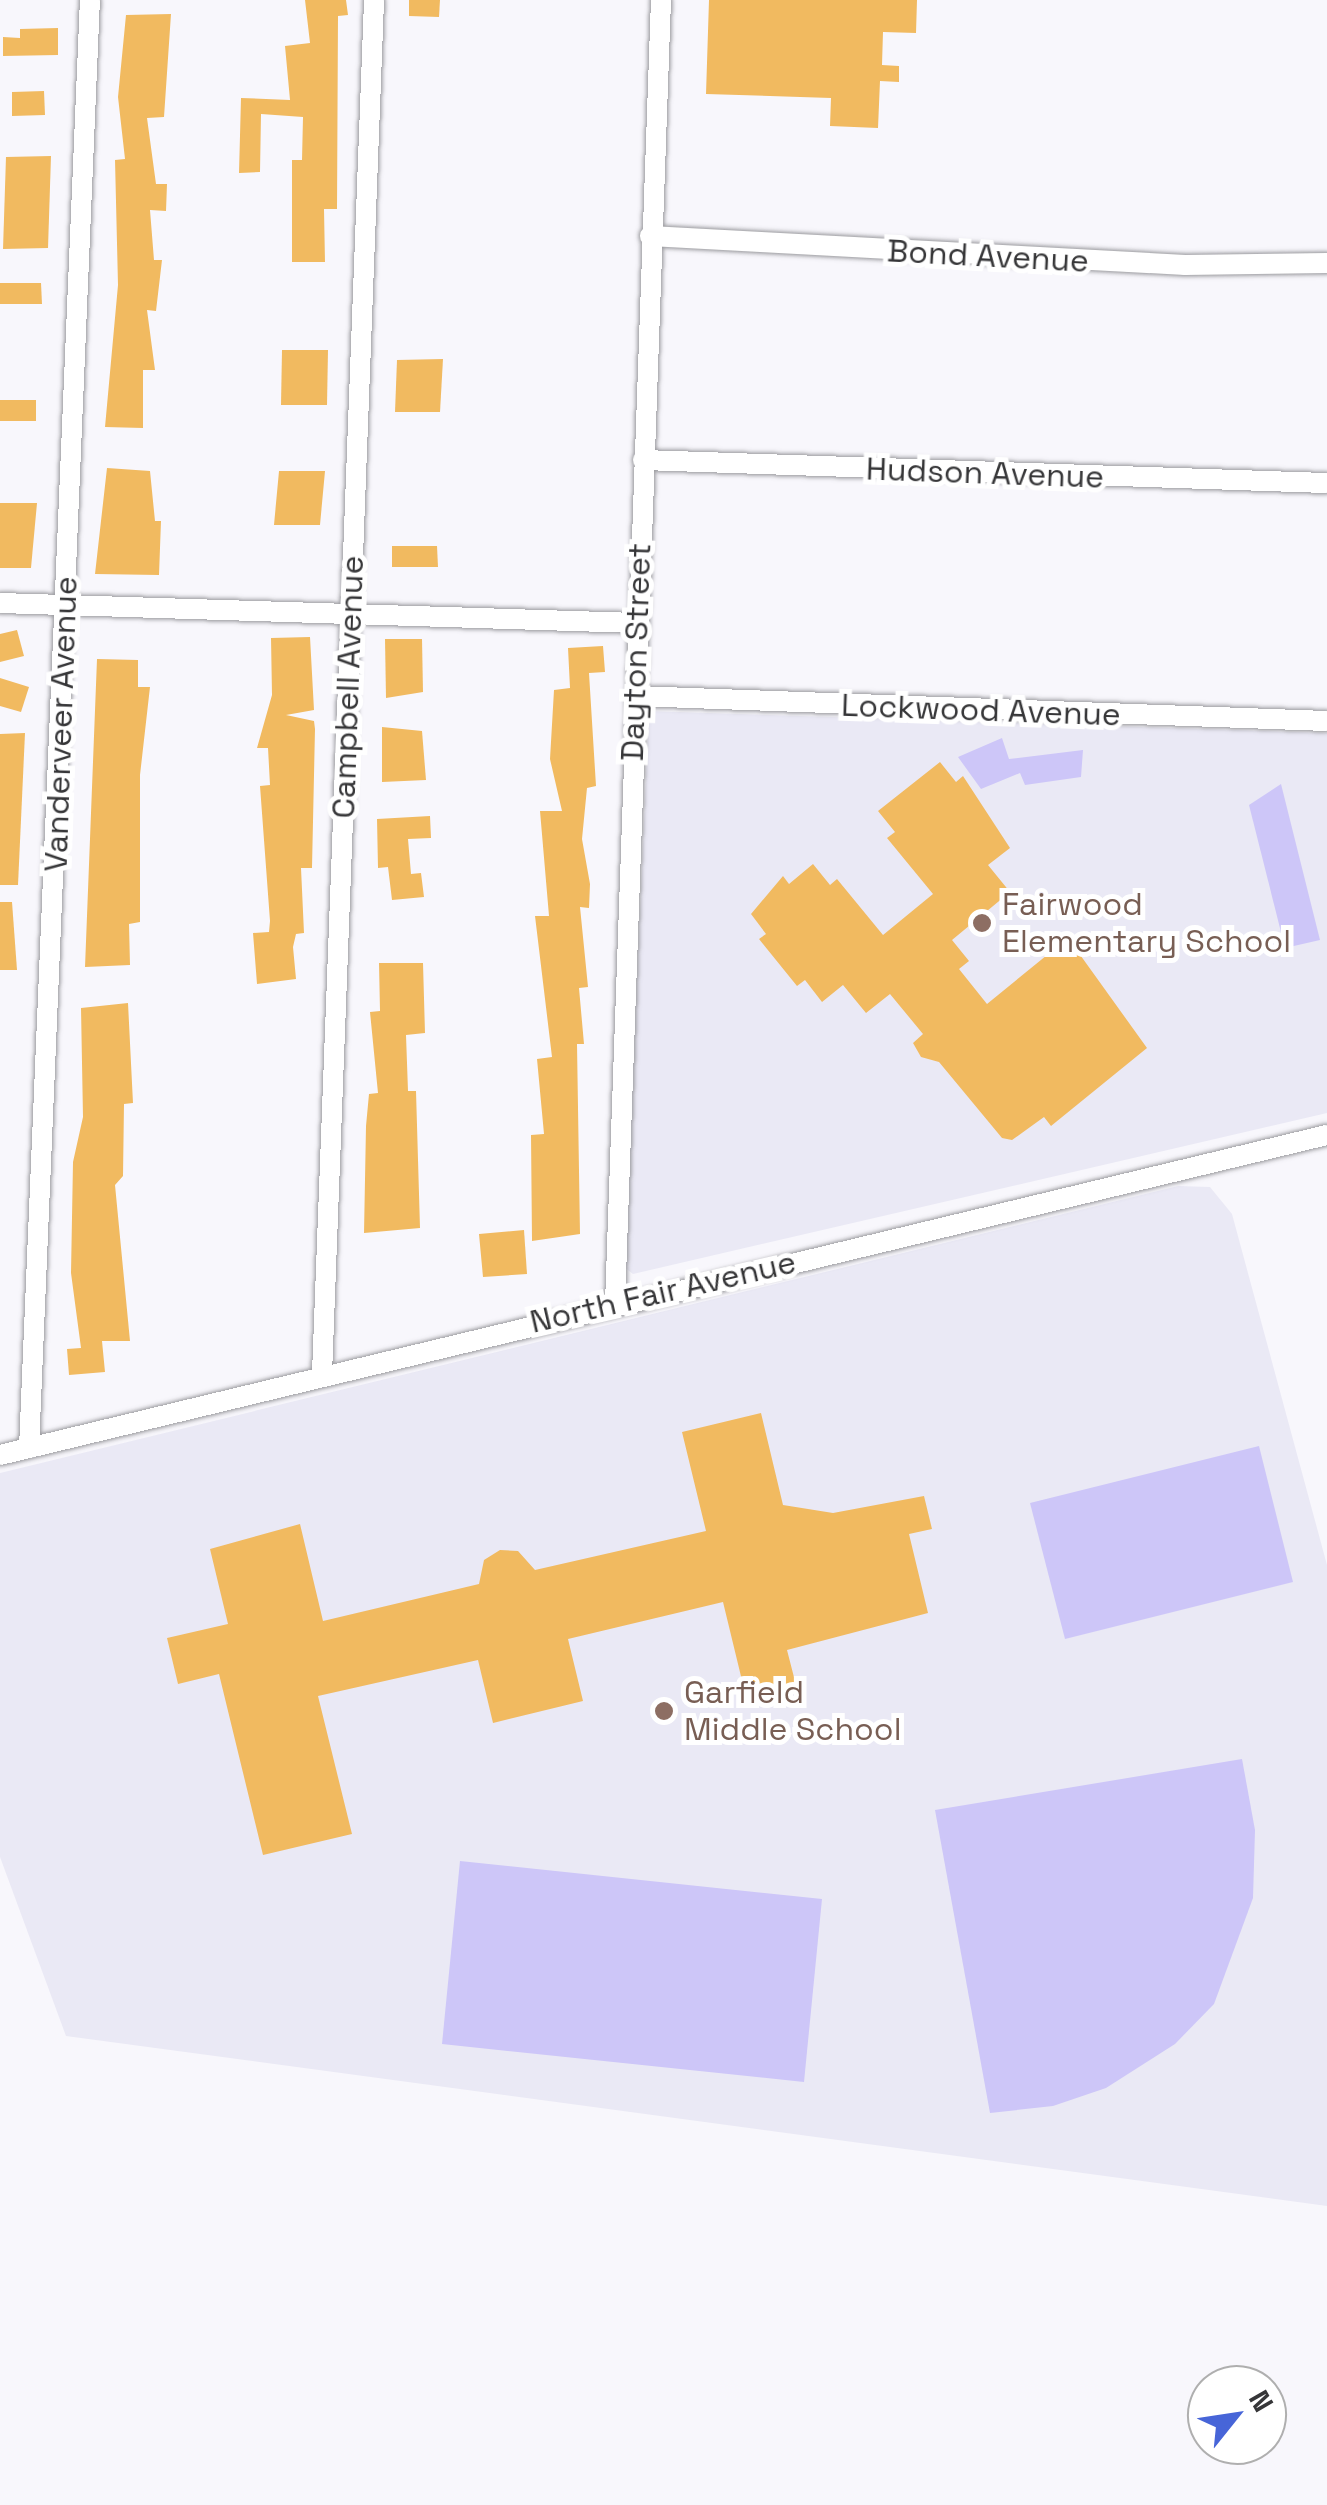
<!DOCTYPE html>
<style>
body{margin:0}
#map{position:relative;width:1327px;height:2505px;overflow:hidden;background:#f8f7fc;font-family:"Space Grotesk",sans-serif}
div>[style]{position:absolute}
[style*='--x']{left:calc(var(--x)*1px);top:calc(var(--y)*1px);width:calc(var(--w)*1px);rotate:calc(var(--a)*1deg)}
.built>*{inset:0;background:#eae9f5}
.green>*{inset:0;background:#cdc6f8}
.building>*{inset:0;background:#f1ba60}
.roads{filter:drop-shadow(0 0 2px #9b9b9f) drop-shadow(0 0 2px #9b9b9f)}
.minor>*{height:20px;margin:-10px;padding:0 10px;transform-origin:10px;border-radius:10px;background:#fff}
.dots>*{width:28px;height:28px;translate:-50% -50%;box-sizing:border-box;border:5px solid #fff;border-radius:50%}
span{translate:-50% -50%;white-space:nowrap;text-align:center;line-height:1.15;-webkit-text-stroke:10px #fff;paint-order:stroke}
.street-label{font-size:32px;color:#363638}
.education-label{font-size:32px;color:#785e54}
.left{translate:0 -50%;text-align:left}
.north{position:absolute;left:1187px;top:2365px;width:100px;height:100px;box-sizing:border-box;background:#fff;border:2px solid #afafaf;border-radius:50%;rotate:60deg;font-size:28px;font-weight:700;line-height:40px;text-align:center;color:#363638}
.north::after{content:'';display:block;margin:auto;width:35px;height:45px;background:#4765d8;clip-path:polygon(50% 0,100% 100%,50% 72%,0 100%)}
</style>
<div id="map">
<div class="built">
<div style="clip-path:polygon(649px 711px,1327px 733px,1327px 1113px,633px 1274px,624px 1267px)"></div>
<div style="clip-path:polygon(1178px 1186px,1210px 1187px,1232px 1214px,1327px 1565px,1327px 2206px,66px 2036px,0 1857px,0 1473px)"></div>
</div>
<div class="green">
<div style="clip-path:polygon(1002px 738px,1009px 759px,1083px 750px,1081px 777px,1025px 785px,1020px 773px,981px 789px,958px 757px)"></div>
<div style="clip-path:polygon(1281px 784px,1320px 940px,1285px 948px,1249px 805px)"></div>
<div style="clip-path:polygon(1259px 1446px,1293px 1582px,1065px 1639px,1030px 1503px)"></div>
<div style="clip-path:polygon(1242px 1759px,1255px 1830px,1253px 1898px,1214px 2004px,1175px 2044px,1106px 2088px,1053px 2106px,990px 2113px,935px 1810px)"></div>
<div style="clip-path:polygon(460px 1861px,822px 1899px,804px 2082px,442px 2044px)"></div>
</div>
<div class="building">
<div style="clip-path:polygon(305px 0,346px 0,348px 15px,338px 16px,337px 209px,324px 209px,325px 262px,292px 262px,292px 160px,302px 160px,303px 117px,261px 114px,260px 172px,239px 173px,241px 98px,290px 100px,285px 46px,310px 43px)"></div>
<div style="clip-path:polygon(409px 0,440px 0,439px 17px,409px 16px)"></div>
<div style="clip-path:polygon(709px 0,917px 0,916px 33px,883px 32px,882px 65px,899px 66px,899px 82px,880px 81px,878px 128px,830px 126px,831px 98px,706px 94px)"></div>
<div style="clip-path:polygon(171px 14px,164px 117px,147px 118px,156px 184px,167px 184px,166px 211px,150px 210px,154px 260px,162px 260px,156px 311px,147px 310px,155px 370px,143px 370px,143px 428px,105px 427px,118px 285px,115px 160px,125px 159px,118px 97px,126px 15px)"></div>
<div style="clip-path:polygon(58px 28px,58px 55px,3px 56px,3px 37px,20px 38px,20px 29px)"></div>
<div style="clip-path:polygon(44px 91px,45px 115px,12px 116px,12px 92px)"></div>
<div style="clip-path:polygon(51px 156px,48px 248px,3px 249px,6px 157px)"></div>
<div style="clip-path:polygon(0 283px,41px 283px,42px 304px,0 304px)"></div>
<div style="clip-path:polygon(282px 350px,328px 350px,327px 405px,281px 405px)"></div>
<div style="clip-path:polygon(443px 359px,440px 412px,395px 412px,397px 360px)"></div>
<div style="clip-path:polygon(0 400px,36px 400px,36px 421px,0 421px)"></div>
<div style="clip-path:polygon(107px 468px,150px 471px,155px 521px,161px 521px,159px 575px,95px 574px)"></div>
<div style="clip-path:polygon(279px 471px,325px 471px,320px 525px,274px 525px)"></div>
<div style="clip-path:polygon(0 503px,37px 503px,31px 568px,0 568px)"></div>
<div style="clip-path:polygon(392px 546px,437px 546px,438px 567px,392px 567px)"></div>
<div style="clip-path:polygon(17px 630px,24px 656px,0 662px,0 634px)"></div>
<div style="clip-path:polygon(310px 637px,314px 710px,286px 715px,314px 721px,315px 729px,312px 868px,301px 868px,304px 933px,296px 934px,293px 947px,296px 979px,257px 984px,253px 933px,269px 932px,270px 921px,260px 786px,270px 785px,268px 748px,257px 748px,272px 695px,271px 638px)"></div>
<div style="clip-path:polygon(385px 639px,422px 639px,423px 692px,386px 698px)"></div>
<div style="clip-path:polygon(603px 646px,605px 672px,589px 673px,596px 786px,587px 788px,582px 839px,590px 884px,589px 908px,580px 907px,588px 987px,579px 988px,584px 1044px,577px 1044px,580px 1234px,532px 1241px,531px 1135px,544px 1134px,537px 1059px,552px 1057px,535px 916px,549px 916px,540px 811px,562px 811px,550px 759px,554px 690px,570px 688px,568px 648px)"></div>
<div style="clip-path:polygon(97px 659px,138px 660px,138px 687px,150px 687px,140px 775px,140px 922px,129px 924px,130px 965px,85px 967px)"></div>
<div style="clip-path:polygon(0 678px,29px 687px,21px 712px,0 706px)"></div>
<div style="clip-path:polygon(382px 727px,422px 731px,426px 780px,382px 782px)"></div>
<div style="clip-path:polygon(25px 733px,18px 885px,0 885px,0 734px)"></div>
<div style="clip-path:polygon(940px 762px,956px 782px,963px 776px,1010px 848px,988px 865px,1010px 892px,952px 940px,969px 961px,959px 969px,987px 1004px,1068px 938px,1147px 1048px,1051px 1126px,1044px 1117px,1012px 1140px,1002px 1138px,939px 1062px,921px 1057px,913px 1043px,923px 1034px,890px 994px,866px 1013px,843px 985px,822px 1002px,805px 980px,797px 986px,759px 939px,766px 934px,751px 914px,783px 876px,789px 884px,813px 864px,830px 885px,837px 879px,883px 935px,933px 894px,887px 838px,895px 832px,878px 811px)"></div>
<div style="clip-path:polygon(430px 816px,431px 838px,408px 839px,411px 874px,421px 873px,424px 897px,392px 900px,388px 867px,378px 868px,377px 819px)"></div>
<div style="clip-path:polygon(0 902px,12px 902px,17px 970px,0 970px)"></div>
<div style="clip-path:polygon(379px 963px,423px 963px,425px 1033px,406px 1035px,408px 1091px,416px 1091px,420px 1228px,364px 1233px,366px 1126px,369px 1094px,378px 1093px,370px 1012px,380px 1011px)"></div>
<div style="clip-path:polygon(128px 1003px,133px 1103px,124px 1104px,123px 1176px,115px 1185px,130px 1341px,102px 1341px,105px 1372px,69px 1375px,67px 1349px,81px 1348px,71px 1273px,73px 1162px,83px 1117px,81px 1008px)"></div>
<div style="clip-path:polygon(524px 1230px,527px 1274px,483px 1277px,479px 1234px)"></div>
<div style="clip-path:polygon(761px 1413px,783px 1505px,833px 1513px,924px 1496px,932px 1529px,909px 1534px,928px 1613px,787px 1650px,796px 1685px,746px 1697px,723px 1602px,568px 1639px,583px 1701px,493px 1723px,478px 1660px,318px 1696px,352px 1834px,263px 1855px,219px 1674px,178px 1684px,167px 1638px,228px 1624px,210px 1549px,300px 1524px,323px 1621px,479px 1584px,484px 1560px,500px 1550px,518px 1551px,535px 1570px,706px 1531px,682px 1432px)"></div>
</div>
<div class="roads">
<div class="minor">
<div style="--x:650;--y:236;--w:536;--a:3.1"></div>
<div style="--x:1185;--y:265;--w:142;--a:-0.8"></div>
<div style="--x:643;--y:460;--w:684;--a:1.93"></div>
<div style="--x:0;--y:603;--w:636;--a:1.8"></div>
<div style="--x:635;--y:696;--w:692;--a:2.07"></div>
<div style="--x:615;--y:1304;--w:1305;--a:-87.98"></div>
<div style="--x:322;--y:1374;--w:1375;--a:-87.83"></div>
<div style="--x:29;--y:1448;--w:1449;--a:-87.59"></div>
<div style="--x:0;--y:1455;--w:1365;--a:-13.56"></div>
</div>
</div>
<div class="dots">
<div style="left:982px;top:923px;background:#8d6e63"></div>
<div style="left:664px;top:1711px;background:#8d6e63"></div>
</div>
<div class="street-label">
<span style="left:988px;top:256px;rotate:3deg">Bond Avenue</span>
<span style="left:985px;top:473px;rotate:2deg">Hudson Avenue</span>
<span style="left:636px;top:652px;rotate:-88deg">Dayton Street</span>
<span style="left:348px;top:687px;rotate:-88deg">Campbell Avenue</span>
<span style="left:981px;top:710px;rotate:2deg">Lockwood Avenue</span>
<span style="left:61px;top:724px;rotate:-88deg">Vanderveer Avenue</span>
<span style="left:663px;top:1292px;rotate:-13deg">North Fair Avenue</span>
</div>
<div class="education-label">
<span class="left" style="left:1002px;top:923px">Fairwood<br>Elementary School</span>
<span class="left" style="left:684px;top:1711px">Garfield<br>Middle School</span>
</div>
<div class="north">N</div>
</div>
